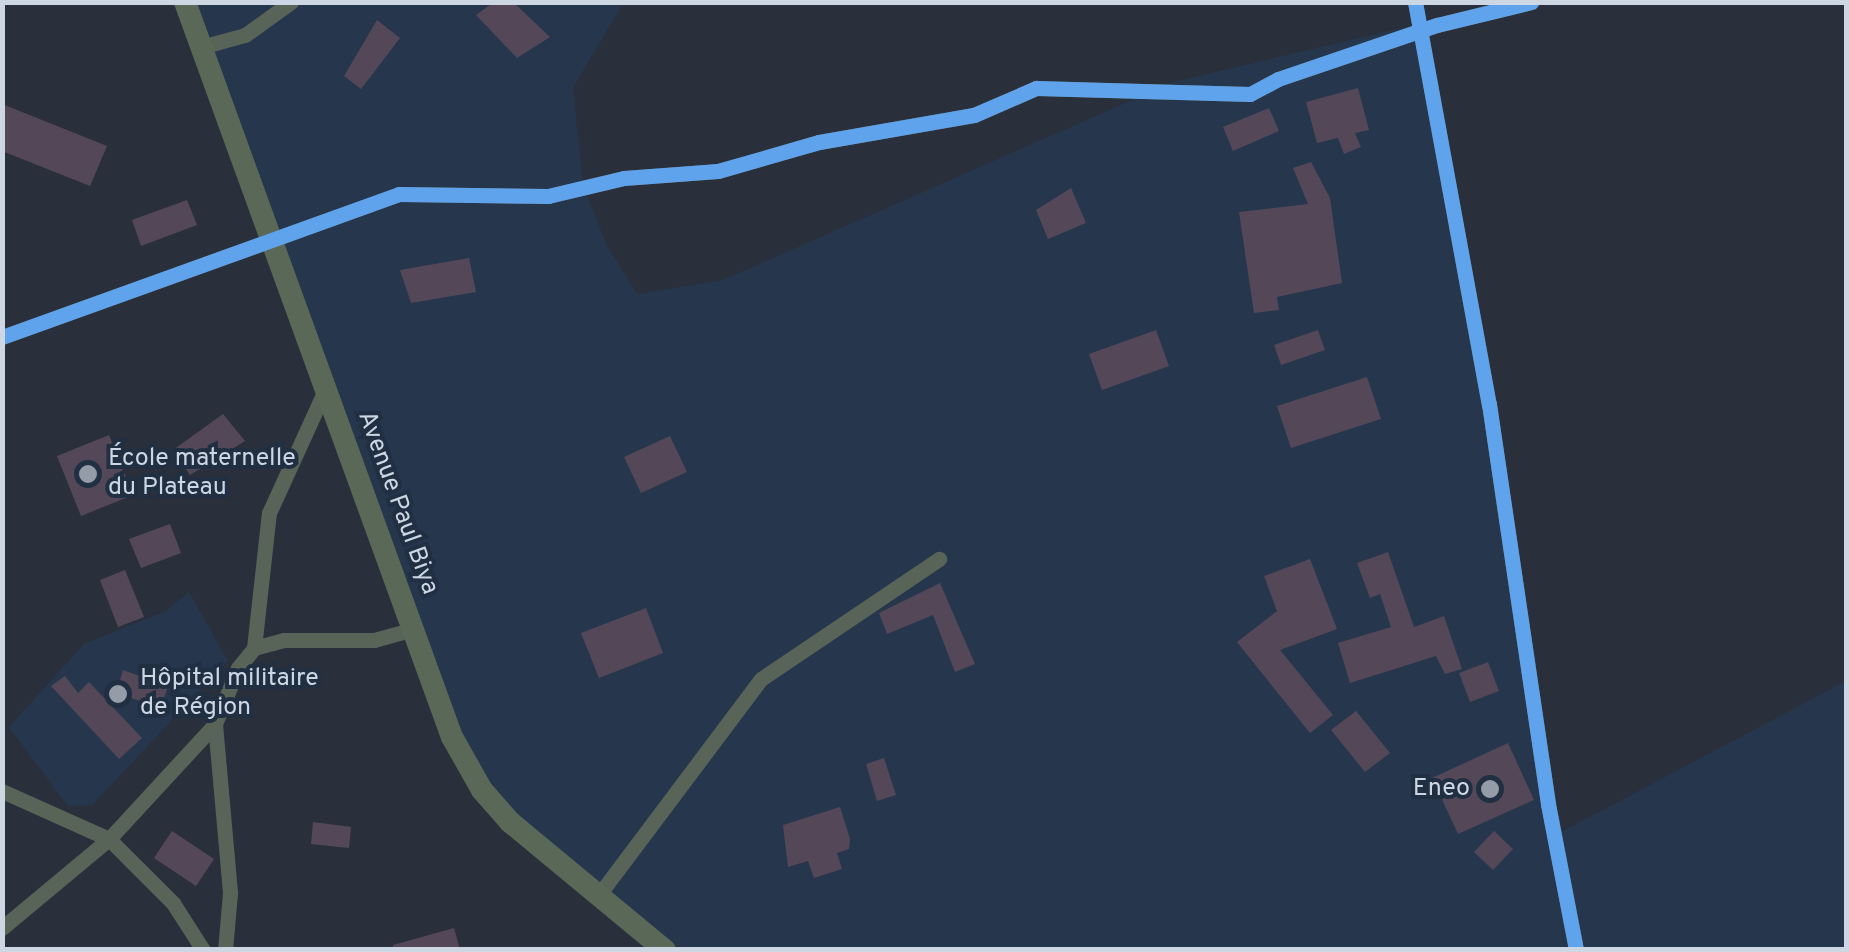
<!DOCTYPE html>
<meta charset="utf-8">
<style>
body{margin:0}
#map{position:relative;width:1849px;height:952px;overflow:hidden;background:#29303b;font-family:Overpass,sans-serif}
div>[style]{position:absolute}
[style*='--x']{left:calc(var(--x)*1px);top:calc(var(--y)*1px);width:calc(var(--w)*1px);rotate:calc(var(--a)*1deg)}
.built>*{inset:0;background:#26364d}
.building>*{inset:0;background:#544858}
.street>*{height:15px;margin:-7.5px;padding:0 7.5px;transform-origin:7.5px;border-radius:7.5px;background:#596458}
.secondary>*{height:22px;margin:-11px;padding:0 11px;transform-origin:11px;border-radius:11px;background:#5a6858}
.cycleway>*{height:15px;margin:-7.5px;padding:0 7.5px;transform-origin:7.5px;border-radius:7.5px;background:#60a3ed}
.dots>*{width:28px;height:28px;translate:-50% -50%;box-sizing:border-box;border:5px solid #212f43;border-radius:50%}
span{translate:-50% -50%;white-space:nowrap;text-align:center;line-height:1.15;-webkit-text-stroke:8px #212f43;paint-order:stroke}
.poi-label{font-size:25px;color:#cdd6e3}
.left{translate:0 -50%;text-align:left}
.right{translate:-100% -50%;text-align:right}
.street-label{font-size:25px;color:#cdd6e3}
.frame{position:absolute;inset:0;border:5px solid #cdd6e3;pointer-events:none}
</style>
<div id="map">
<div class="built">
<div style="clip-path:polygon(185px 3px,623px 3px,573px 88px,583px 184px,607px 246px,637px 294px,723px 280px,1173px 82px,1423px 23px,1548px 839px,1846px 681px,1846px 949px,670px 949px,490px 796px,448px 722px)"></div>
<div style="clip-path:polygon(189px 592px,228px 661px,92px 805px,68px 806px,9px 727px,84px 644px,166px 611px)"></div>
</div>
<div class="building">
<div style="clip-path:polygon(494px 2px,513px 2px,550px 37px,517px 58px,476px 15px)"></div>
<div style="clip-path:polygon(377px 20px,400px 38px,361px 89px,344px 76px)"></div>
<div style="clip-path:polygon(1358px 88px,1369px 130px,1355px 133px,1361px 147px,1344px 154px,1338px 138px,1317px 143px,1306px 102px)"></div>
<div style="clip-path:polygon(2px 104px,107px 146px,90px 186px,2px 151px)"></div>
<div style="clip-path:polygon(1269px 108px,1279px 131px,1233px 151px,1223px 127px)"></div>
<div style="clip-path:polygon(1311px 162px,1330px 198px,1342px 283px,1277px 297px,1279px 310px,1254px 313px,1239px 212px,1308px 204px,1293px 168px)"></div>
<div style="clip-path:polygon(1071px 188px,1086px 223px,1048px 239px,1036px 210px)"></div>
<div style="clip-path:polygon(187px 200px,197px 225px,141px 246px,132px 220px)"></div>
<div style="clip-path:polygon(469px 258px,476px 292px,411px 303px,400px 270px)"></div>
<div style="clip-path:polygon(1156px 330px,1169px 366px,1102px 390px,1089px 354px)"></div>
<div style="clip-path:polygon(1318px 330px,1325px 350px,1281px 365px,1274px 345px)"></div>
<div style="clip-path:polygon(1367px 377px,1381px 419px,1291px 448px,1277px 406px)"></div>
<div style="clip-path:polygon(223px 414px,245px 441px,190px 475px,173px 450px)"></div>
<div style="clip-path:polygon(109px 435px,133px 495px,81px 516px,57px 456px)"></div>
<div style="clip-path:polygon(670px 436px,687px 472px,641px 493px,624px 457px)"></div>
<div style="clip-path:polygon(170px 524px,181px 553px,141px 568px,129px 539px)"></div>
<div style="clip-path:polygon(1388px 552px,1414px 627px,1444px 616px,1462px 669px,1445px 674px,1436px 656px,1350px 683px,1338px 643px,1391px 627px,1380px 594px,1370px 598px,1357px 563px)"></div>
<div style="clip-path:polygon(1310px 559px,1337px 629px,1280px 650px,1333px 715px,1310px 733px,1237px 642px,1277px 611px,1264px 576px)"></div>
<div style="clip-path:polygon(125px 570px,144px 617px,118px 627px,100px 580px)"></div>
<div style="clip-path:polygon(940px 583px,975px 664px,955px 672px,933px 615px,887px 634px,879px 613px)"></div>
<div style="clip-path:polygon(646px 608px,663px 653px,599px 678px,581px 633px)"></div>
<div style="clip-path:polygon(1488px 662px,1499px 691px,1470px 702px,1459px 673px)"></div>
<div style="clip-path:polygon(123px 670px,168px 686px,161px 708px,116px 693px)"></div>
<div style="clip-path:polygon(65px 676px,78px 693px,89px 682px,142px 738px,119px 759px,51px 686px)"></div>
<div style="clip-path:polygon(1356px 711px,1390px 753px,1365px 772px,1331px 730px)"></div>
<div style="clip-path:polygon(1508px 743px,1534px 800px,1458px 834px,1432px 778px)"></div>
<div style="clip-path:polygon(884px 758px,896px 795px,877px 801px,866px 764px)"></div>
<div style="clip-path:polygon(840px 807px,850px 839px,849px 849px,837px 853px,842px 869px,814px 878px,808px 861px,788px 867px,783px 825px)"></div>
<div style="clip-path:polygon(313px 822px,351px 827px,349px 848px,311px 844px)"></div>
<div style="clip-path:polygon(172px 831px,214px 859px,196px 886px,154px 858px)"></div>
<div style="clip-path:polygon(1494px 831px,1513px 849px,1493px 870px,1474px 852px)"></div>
<div style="clip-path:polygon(454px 928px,460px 950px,393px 950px,393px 945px)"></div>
</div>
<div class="street">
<div style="--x:1415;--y:2;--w:409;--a:79.6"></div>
<div style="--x:1489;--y:404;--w:404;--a:81.6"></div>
<div style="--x:1548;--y:804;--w:149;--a:79.1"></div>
<div style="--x:201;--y:47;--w:46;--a:-15.3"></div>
<div style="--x:245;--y:35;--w:57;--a:-35.7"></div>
<div style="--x:2;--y:337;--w:422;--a:-19.8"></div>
<div style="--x:399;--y:194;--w:149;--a:0.8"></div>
<div style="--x:548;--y:196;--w:78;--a:-13.3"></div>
<div style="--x:624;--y:178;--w:94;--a:-4.3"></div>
<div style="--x:718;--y:171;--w:105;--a:-16"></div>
<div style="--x:819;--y:142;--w:157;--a:-9.9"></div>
<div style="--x:974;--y:115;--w:68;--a:-23.5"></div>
<div style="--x:1036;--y:88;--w:214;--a:1.6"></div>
<div style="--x:1250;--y:94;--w:32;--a:-28"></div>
<div style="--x:1278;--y:79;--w:168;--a:-18.8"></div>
<div style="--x:1437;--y:25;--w:97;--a:-13.7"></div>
<div style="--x:254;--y:648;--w:31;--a:-15"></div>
<div style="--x:284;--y:640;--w:90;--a:0"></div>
<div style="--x:374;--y:640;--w:41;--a:-15.4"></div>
<div style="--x:215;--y:724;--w:170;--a:84.9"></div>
<div style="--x:230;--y:893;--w:57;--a:95"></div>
<div style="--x:2;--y:791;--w:117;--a:24.2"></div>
<div style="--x:109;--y:839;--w:91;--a:45"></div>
<div style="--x:173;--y:903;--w:56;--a:57.4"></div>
<div style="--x:598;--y:896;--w:271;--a:-53.1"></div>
<div style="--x:761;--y:679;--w:215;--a:-34"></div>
<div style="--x:2;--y:928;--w:139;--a:-39.8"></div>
<div style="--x:109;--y:839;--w:156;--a:-47.3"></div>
<div style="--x:215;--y:724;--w:61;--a:-67.7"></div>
<div style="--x:238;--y:668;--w:26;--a:-51"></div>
<div style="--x:254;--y:648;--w:136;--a:-83.7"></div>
<div style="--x:269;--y:513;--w:137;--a:-65.5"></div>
</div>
<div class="secondary">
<div style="--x:185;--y:2;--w:782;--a:70.04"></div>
<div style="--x:452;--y:737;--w:61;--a:60.5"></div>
<div style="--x:482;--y:790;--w:43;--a:48.8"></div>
<div style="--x:510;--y:822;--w:201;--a:39.6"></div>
</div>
<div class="cycleway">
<div style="--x:1415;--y:2;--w:409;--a:79.6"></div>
<div style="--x:1489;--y:404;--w:404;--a:81.6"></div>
<div style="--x:1548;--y:804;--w:149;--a:79.1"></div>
<div style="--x:2;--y:337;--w:422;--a:-19.8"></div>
<div style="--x:399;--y:194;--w:149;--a:0.8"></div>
<div style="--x:548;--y:196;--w:78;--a:-13.3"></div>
<div style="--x:624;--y:178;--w:94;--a:-4.3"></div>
<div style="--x:718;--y:171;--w:105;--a:-16"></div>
<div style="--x:819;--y:142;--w:157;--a:-9.9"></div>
<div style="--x:974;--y:115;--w:68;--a:-23.5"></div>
<div style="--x:1036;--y:88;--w:214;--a:1.6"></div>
<div style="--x:1250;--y:94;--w:32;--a:-28"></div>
<div style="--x:1278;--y:79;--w:168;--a:-18.8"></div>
<div style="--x:1437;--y:25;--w:97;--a:-13.7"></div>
</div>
<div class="dots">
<div style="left:88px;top:474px;background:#949ca8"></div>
<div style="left:118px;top:694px;background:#949ca8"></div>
<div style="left:1490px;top:789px;background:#949ca8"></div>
</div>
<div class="poi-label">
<span class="left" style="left:108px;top:474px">École maternelle<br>du Plateau</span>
<span class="left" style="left:140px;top:694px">Hôpital militaire<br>de Région</span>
<span class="right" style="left:1470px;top:789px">Eneo</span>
</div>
<div class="street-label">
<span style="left:397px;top:503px;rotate:70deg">Avenue Paul Biya</span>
</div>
<div class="frame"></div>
</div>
